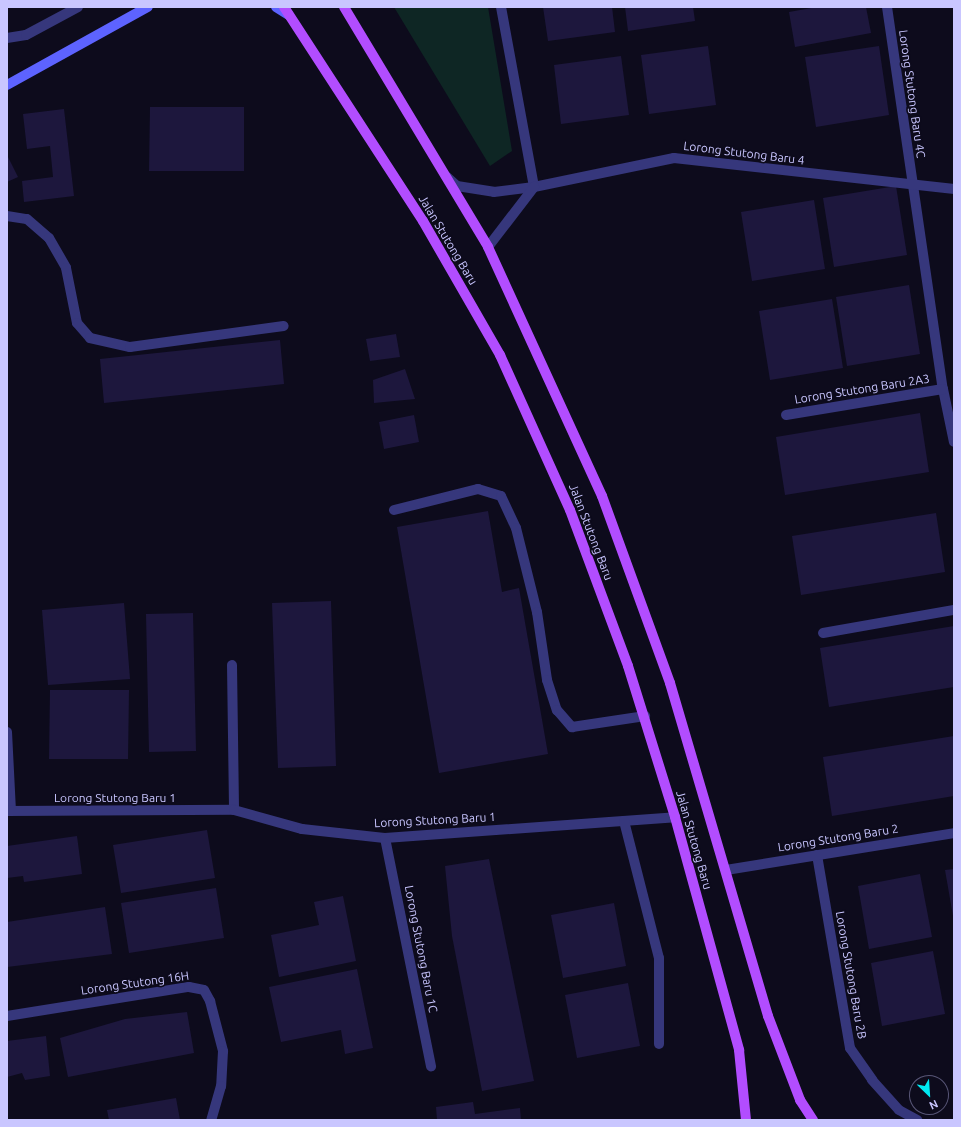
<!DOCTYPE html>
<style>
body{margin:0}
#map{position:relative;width:961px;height:1127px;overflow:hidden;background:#0d0b1c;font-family:Ubuntu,sans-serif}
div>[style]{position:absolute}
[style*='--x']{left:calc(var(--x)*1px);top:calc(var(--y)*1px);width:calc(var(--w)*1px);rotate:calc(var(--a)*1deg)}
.green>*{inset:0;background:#0e2624}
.building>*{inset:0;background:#1d173d}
.lane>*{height:10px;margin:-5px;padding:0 5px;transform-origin:5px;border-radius:5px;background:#36377c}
.street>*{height:10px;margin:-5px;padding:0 5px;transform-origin:5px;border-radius:5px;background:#36377c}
.secondary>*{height:10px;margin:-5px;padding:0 5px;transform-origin:5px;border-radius:5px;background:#5d63ff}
.primary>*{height:10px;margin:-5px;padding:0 5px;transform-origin:5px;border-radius:5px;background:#b24dff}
span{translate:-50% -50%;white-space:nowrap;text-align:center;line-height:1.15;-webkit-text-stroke:3.5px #0d0b1c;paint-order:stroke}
.street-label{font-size:12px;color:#c9c6ff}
.frame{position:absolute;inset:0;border:8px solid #c9c6ff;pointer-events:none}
.north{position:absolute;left:909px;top:1075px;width:40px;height:40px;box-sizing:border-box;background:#0d0b1c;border:1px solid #585677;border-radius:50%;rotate:155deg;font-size:11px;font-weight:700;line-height:16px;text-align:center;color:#c9c6ff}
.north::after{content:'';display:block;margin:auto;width:14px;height:18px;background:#00e8f1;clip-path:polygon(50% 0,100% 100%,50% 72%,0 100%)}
</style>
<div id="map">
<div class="green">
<div style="clip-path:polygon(394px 7px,488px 7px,512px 151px,490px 166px)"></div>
</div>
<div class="building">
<div style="clip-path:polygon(543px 7px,612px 7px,615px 32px,548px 41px)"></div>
<div style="clip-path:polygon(625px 7px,693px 7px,695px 21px,628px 31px)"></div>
<div style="clip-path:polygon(817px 7px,866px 7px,871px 33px,795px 47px,789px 12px)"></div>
<div style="clip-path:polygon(708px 46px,716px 105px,649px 114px,641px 55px)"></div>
<div style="clip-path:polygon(879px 46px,889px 115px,816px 127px,805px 57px)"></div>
<div style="clip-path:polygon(621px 56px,629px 115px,561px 124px,554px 65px)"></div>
<div style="clip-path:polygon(150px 107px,244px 107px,244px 171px,149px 171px)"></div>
<div style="clip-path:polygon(64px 109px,74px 196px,24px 202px,22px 181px,53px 177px,50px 146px,27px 149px,23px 114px)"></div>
<div style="clip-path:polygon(7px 155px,18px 177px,7px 182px)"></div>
<div style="clip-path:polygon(896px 186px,907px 255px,834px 267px,823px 198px)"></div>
<div style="clip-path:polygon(814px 200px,825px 269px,752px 281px,741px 212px)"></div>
<div style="clip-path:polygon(909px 285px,920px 354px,847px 366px,836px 297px)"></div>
<div style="clip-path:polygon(832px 299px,843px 368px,770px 380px,759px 311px)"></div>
<div style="clip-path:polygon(396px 334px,400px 357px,370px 361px,366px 339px)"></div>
<div style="clip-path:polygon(280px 340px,284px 384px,104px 403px,100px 359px)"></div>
<div style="clip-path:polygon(405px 369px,415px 399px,374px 403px,373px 380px)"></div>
<div style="clip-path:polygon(920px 413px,929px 472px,785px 495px,776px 437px)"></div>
<div style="clip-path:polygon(414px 415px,419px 442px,384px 449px,379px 422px)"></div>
<div style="clip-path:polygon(488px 511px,502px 592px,519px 588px,548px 754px,439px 773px,397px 527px)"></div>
<div style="clip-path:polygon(936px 513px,945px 572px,801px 595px,792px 536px)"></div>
<div style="clip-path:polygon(331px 601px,336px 766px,278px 768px,272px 603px)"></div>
<div style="clip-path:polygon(124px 603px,130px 679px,48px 685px,42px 610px)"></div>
<div style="clip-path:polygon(193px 613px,196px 751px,149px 752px,146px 614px)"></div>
<div style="clip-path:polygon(954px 626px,954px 687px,829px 707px,820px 648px)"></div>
<div style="clip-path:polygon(50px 690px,129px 690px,128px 759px,49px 759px)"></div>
<div style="clip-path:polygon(954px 736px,954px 796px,832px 816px,823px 757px)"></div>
<div style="clip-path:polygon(207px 830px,215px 878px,121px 893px,113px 845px)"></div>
<div style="clip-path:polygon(77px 836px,82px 874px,24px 882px,23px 876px,7px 878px,7px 846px)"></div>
<div style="clip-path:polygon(489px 859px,534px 1081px,482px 1091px,452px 936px,445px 866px)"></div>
<div style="clip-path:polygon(954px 869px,954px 916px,953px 916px,945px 870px)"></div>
<div style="clip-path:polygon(920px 874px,932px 937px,869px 949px,858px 886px)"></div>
<div style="clip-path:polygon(216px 888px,224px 938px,129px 953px,121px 903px)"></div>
<div style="clip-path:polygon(343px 896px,356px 961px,279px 977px,271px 935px,319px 925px,314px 902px)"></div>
<div style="clip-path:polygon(614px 903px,626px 966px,563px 978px,551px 915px)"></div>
<div style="clip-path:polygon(105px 907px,112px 954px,7px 967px,7px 922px)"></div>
<div style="clip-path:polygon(933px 951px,945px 1014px,882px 1026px,871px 963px)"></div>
<div style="clip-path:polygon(357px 969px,373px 1048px,345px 1054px,341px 1030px,281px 1042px,269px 987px)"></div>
<div style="clip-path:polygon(628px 983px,640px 1046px,577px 1058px,565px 995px)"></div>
<div style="clip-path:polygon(187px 1012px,194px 1053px,68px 1077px,60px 1038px,125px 1019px)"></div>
<div style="clip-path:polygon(46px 1036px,50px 1076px,25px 1080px,22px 1073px,7px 1077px,7px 1041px)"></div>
<div style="clip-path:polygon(176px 1098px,180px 1120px,109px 1120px,107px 1110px)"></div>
<div style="clip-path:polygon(473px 1102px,475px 1114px,520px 1108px,521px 1120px,437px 1120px,436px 1107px)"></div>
</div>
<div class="lane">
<div style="--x:394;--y:510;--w:87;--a:-14"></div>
<div style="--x:478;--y:489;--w:24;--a:17"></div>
<div style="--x:501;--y:496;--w:35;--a:65"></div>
<div style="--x:516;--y:528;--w:87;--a:76"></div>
<div style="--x:537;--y:612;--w:69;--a:81.6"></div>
<div style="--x:547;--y:680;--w:32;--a:72"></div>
<div style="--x:557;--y:710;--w:23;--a:49"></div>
<div style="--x:572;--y:727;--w:74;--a:-8.6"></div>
</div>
<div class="street">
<div style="--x:501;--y:7;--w:183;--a:79.6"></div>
<div style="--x:887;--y:7;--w:386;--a:81.7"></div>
<div style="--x:943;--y:389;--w:54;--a:78.3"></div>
<div style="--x:7;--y:38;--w:19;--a:-9"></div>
<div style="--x:26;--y:35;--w:59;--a:-28.3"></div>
<div style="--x:447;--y:177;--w:13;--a:42"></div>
<div style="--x:457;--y:186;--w:37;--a:9"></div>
<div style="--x:494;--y:192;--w:40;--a:-7.1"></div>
<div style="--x:534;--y:187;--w:143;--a:-11.7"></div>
<div style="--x:674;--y:158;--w:282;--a:6.3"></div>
<div style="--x:7;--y:216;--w:20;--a:9"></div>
<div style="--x:27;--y:219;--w:29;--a:41"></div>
<div style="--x:49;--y:238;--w:34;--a:60"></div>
<div style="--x:66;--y:268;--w:56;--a:78.7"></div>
<div style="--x:77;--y:323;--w:20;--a:49"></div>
<div style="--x:90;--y:338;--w:41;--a:12.7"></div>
<div style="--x:130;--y:347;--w:155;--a:-7.8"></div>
<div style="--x:488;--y:247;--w:76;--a:-52.5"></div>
<div style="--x:786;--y:415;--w:159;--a:-9.4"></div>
<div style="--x:823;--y:633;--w:133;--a:-10"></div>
<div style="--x:232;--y:665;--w:145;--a:89.2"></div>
<div style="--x:7;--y:732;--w:79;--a:87.1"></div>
<div style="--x:7;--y:811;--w:227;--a:-0.3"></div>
<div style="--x:234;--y:810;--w:71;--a:15.6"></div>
<div style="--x:302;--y:829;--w:83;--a:6.2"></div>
<div style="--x:385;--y:838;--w:291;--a:-4.1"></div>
<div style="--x:624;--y:821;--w:141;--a:75.7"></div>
<div style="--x:659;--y:958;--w:86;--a:90"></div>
<div style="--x:385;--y:838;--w:233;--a:78.6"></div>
<div style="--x:817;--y:855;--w:196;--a:80.3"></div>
<div style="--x:850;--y:1048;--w:39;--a:55"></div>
<div style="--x:872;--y:1080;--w:40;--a:48"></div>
<div style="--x:899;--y:1110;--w:21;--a:29"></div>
<div style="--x:726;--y:870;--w:231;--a:-9.2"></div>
<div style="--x:7;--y:1016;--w:184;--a:-9.1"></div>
<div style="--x:189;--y:987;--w:15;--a:11"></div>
<div style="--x:204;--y:990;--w:13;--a:61"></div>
<div style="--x:210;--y:1001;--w:52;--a:75.4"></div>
<div style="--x:223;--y:1051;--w:35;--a:93"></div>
<div style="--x:221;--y:1086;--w:35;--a:106"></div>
</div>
<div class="secondary">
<div style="--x:276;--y:7;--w:15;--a:32"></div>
<div style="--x:7;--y:85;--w:161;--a:-29"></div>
</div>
<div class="primary">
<div style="--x:284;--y:7;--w:255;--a:57"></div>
<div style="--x:423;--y:221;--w:155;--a:60.1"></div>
<div style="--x:500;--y:355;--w:170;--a:65.7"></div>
<div style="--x:570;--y:510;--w:166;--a:69.6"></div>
<div style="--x:628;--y:666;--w:158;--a:72.7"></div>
<div style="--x:675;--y:817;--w:242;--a:74.6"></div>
<div style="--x:739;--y:1050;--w:70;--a:84.3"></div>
<div style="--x:344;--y:7;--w:280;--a:59"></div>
<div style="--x:488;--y:247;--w:274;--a:65.4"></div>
<div style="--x:602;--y:496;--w:199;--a:70"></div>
<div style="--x:670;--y:683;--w:347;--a:73.6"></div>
<div style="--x:768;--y:1016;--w:90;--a:69.1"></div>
<div style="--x:800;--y:1100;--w:24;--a:57"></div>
</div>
<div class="street-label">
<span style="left:912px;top:94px;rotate:82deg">Lorong Stutong Baru 4C</span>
<span style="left:744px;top:153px;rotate:7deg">Lorong Stutong Baru 4</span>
<span style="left:448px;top:240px;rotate:59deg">Jalan Stutong Baru</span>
<span style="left:862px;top:389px;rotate:-9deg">Lorong Stutong Baru 2A3</span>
<span style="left:591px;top:532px;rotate:69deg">Jalan Stutong Baru</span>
<span style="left:115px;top:798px">Lorong Stutong Baru 1</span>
<span style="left:435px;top:820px;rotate:-3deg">Lorong Stutong Baru 1</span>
<span style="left:838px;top:838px;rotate:-9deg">Lorong Stutong Baru 2</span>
<span style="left:694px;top:840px;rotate:74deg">Jalan Stutong Baru</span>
<span style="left:421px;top:949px;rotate:79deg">Lorong Stutong Baru 1C</span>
<span style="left:851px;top:975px;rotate:80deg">Lorong Stutong Baru 2B</span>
<span style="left:135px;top:983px;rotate:-8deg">Lorong Stutong 16H</span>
</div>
<div class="frame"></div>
<div class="north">N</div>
</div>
